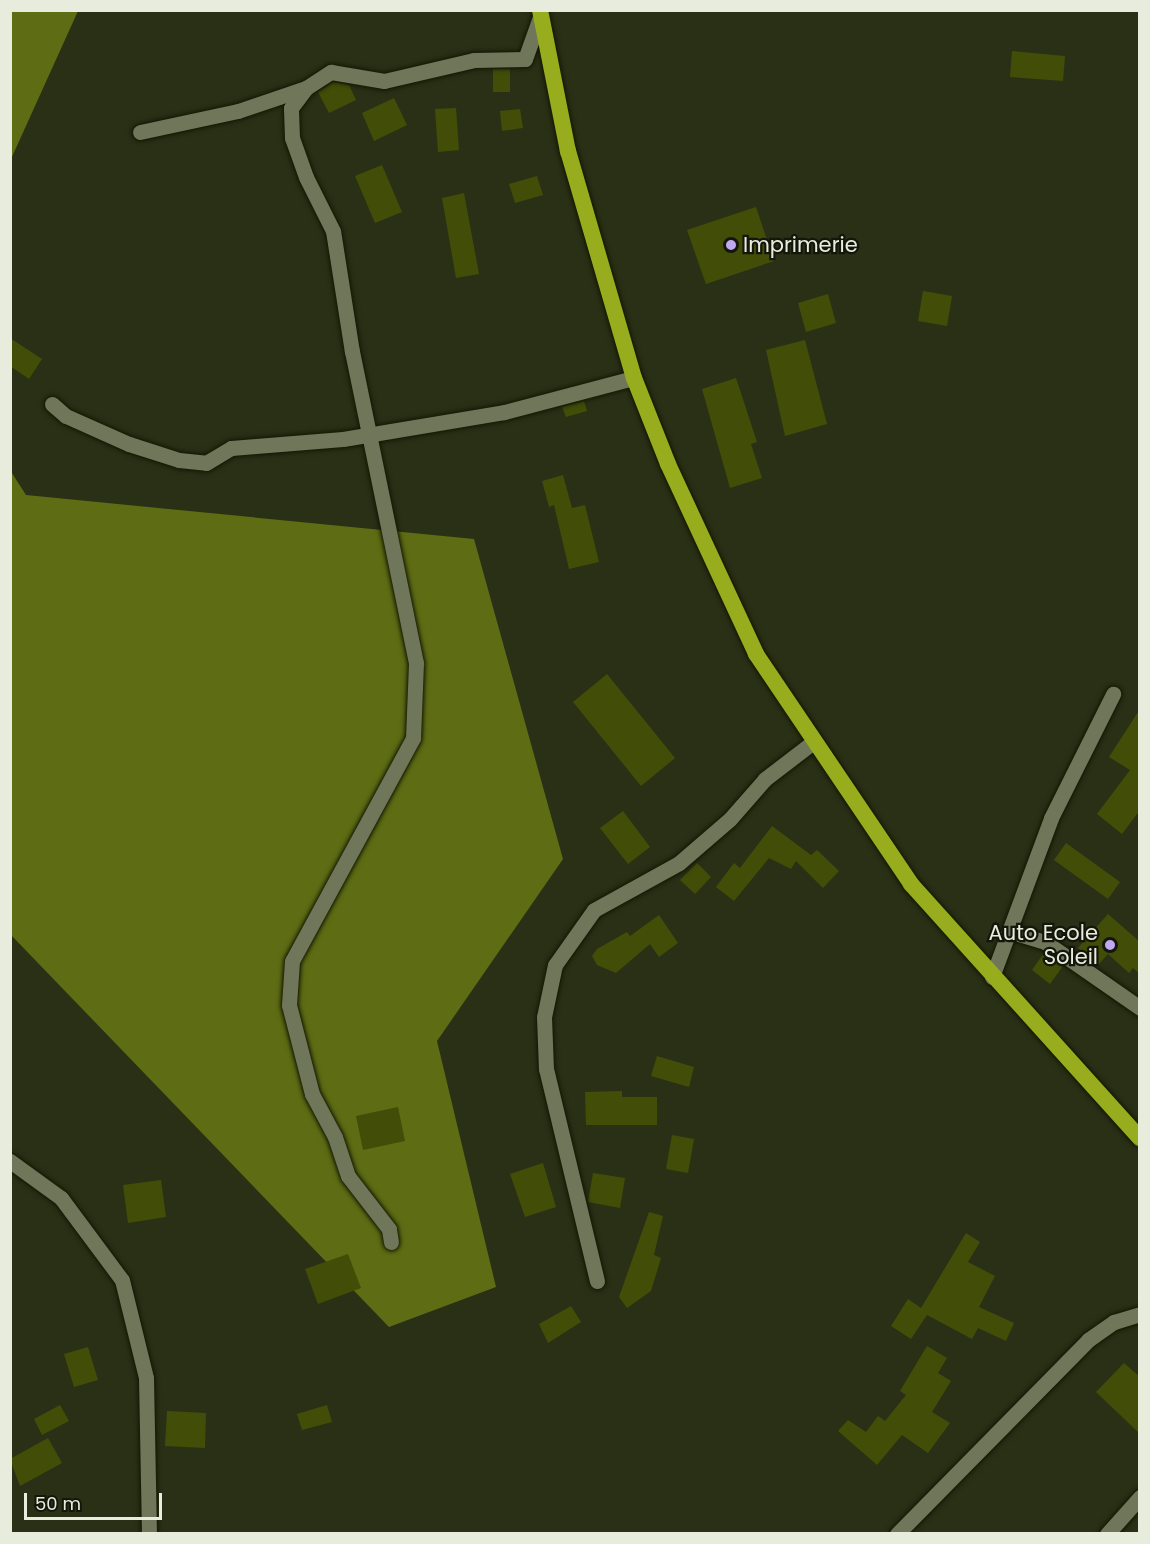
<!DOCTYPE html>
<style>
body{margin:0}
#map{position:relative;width:1150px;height:1544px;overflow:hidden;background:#2a3016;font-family:Poppins,sans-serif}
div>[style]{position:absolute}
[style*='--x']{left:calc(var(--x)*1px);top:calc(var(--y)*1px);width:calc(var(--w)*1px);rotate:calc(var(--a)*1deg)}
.forest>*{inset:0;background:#5e6c14}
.building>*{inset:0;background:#424d08}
.roads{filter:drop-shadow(0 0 2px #131701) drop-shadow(0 0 2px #131701)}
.minor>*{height:15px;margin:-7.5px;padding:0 7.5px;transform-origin:7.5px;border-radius:7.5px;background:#6f765a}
.trunk>*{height:16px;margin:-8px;padding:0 8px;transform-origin:8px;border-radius:8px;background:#98ad1e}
.dots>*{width:16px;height:16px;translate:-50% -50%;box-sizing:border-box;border:3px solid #14160b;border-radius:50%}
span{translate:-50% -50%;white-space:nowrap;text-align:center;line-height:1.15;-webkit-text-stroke:4.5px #14160b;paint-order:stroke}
.poi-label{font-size:21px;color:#e8ecdc}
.left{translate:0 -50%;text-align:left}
.right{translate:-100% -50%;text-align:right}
.frame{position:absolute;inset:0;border:12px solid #e8ecdc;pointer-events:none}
.scale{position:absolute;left:24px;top:1493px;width:138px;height:27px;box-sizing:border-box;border:3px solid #e8ecdc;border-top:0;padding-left:8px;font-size:18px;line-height:21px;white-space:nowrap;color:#e8ecdc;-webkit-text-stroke:4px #14160b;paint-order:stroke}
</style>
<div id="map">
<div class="forest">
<div style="clip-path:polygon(11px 10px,78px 11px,11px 159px,10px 11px)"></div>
<div style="clip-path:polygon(10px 470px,26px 495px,474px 539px,563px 859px,437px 1041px,496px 1287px,389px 1327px,11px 935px)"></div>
</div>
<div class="building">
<div style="clip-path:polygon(1012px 51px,1065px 56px,1063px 81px,1010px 77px)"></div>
<div style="clip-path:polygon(493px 69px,510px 69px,510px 92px,493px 92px)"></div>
<div style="clip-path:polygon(333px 82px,349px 85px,356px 100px,329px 113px,318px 92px)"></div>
<div style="clip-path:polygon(394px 98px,407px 125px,374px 141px,362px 113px)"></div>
<div style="clip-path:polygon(456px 108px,459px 150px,438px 152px,435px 109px)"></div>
<div style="clip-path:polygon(520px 109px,523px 128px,502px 131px,500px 111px)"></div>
<div style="clip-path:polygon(382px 165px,402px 212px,375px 223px,355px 176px)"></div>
<div style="clip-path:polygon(537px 176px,543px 195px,515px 203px,509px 184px)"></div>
<div style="clip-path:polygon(464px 193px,479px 274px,456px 278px,442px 198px)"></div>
<div style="clip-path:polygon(756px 207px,774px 261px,706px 284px,687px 230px)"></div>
<div style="clip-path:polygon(923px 291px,952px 296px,947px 326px,918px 321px)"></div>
<div style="clip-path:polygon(828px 294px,836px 323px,806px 332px,798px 303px)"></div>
<div style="clip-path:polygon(10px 338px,42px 359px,29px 379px,10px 366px)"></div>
<div style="clip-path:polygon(805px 340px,827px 424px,785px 436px,766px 350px)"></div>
<div style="clip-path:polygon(736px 378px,757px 442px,751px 444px,762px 478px,730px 488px,702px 389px)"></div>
<div style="clip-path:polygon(584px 401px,587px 411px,566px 417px,562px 407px)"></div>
<div style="clip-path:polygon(563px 475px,572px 508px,585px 505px,599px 562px,569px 569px,554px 505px,549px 507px,542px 481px)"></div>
<div style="clip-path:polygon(607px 674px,675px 758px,641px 786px,573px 702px)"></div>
<div style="clip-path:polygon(1140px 709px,1140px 810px,1122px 834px,1097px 814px,1130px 770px,1109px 757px)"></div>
<div style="clip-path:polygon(623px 811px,650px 847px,628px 864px,600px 828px)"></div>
<div style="clip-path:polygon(772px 826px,811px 855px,817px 850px,839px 871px,823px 888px,796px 861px,791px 869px,769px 858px,734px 901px,716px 887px,734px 863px,740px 868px)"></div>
<div style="clip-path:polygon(1066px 843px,1120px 882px,1108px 899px,1054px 860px)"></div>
<div style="clip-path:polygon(697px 863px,711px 877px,695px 894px,680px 880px)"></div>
<div style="clip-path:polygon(1108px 914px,1140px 942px,1140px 974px,1133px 968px,1129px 973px,1108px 954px,1098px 965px,1078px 948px)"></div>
<div style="clip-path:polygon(659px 915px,678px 943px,659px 957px,650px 944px,616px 973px,597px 965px,592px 956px,597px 949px,627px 932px,630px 936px)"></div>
<div style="clip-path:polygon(1044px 953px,1063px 966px,1050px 984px,1032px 970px)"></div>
<div style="clip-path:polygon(657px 1056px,694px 1067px,689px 1087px,651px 1076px)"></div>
<div style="clip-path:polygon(622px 1091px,622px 1097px,657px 1097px,657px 1125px,586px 1125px,585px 1092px)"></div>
<div style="clip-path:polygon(398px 1107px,405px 1141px,363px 1150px,356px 1116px)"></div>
<div style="clip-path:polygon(672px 1135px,694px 1139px,688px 1173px,666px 1169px)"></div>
<div style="clip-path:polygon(543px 1163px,556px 1207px,525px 1217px,510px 1174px)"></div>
<div style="clip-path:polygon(593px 1173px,625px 1178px,620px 1208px,588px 1202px)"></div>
<div style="clip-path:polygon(161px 1180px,166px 1217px,128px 1223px,123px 1185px)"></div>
<div style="clip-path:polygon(649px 1212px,663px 1216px,654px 1255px,661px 1258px,651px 1291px,627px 1308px,619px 1297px)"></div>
<div style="clip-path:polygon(966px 1233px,980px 1242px,968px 1262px,995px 1276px,979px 1307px,1014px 1323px,1006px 1341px,978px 1328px,972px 1339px,927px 1315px,911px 1339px,891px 1326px,908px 1299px,921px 1308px)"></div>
<div style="clip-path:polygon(348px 1254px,361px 1288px,318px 1304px,305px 1269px)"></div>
<div style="clip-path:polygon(571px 1306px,581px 1322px,548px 1343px,539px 1324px)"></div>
<div style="clip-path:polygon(927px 1346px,947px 1358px,938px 1373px,951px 1381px,932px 1412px,950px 1423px,928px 1453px,902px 1435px,877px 1465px,838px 1431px,848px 1420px,866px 1432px,878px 1416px,885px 1421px,906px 1395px,900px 1391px)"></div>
<div style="clip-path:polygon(88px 1347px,98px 1380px,74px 1387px,64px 1354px)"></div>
<div style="clip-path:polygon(1124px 1363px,1140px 1377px,1140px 1434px,1096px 1392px)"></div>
<div style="clip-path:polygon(60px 1405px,69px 1421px,42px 1435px,34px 1419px)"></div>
<div style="clip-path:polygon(327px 1405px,332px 1422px,302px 1430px,297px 1414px)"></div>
<div style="clip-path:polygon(167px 1411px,206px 1413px,205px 1448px,165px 1446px)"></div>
<div style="clip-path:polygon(48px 1438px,62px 1463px,20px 1486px,10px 1459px)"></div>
</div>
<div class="roads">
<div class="minor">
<div style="--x:140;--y:132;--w:100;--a:-12.1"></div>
<div style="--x:238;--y:111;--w:72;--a:-18.7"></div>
<div style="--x:52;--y:404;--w:18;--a:41"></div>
<div style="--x:66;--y:416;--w:69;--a:24"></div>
<div style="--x:129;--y:444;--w:52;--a:17.7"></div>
<div style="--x:179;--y:460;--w:27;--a:6"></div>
<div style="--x:206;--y:463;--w:29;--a:-31"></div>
<div style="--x:231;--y:448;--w:112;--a:-4.6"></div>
<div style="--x:343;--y:439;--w:163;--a:-9.5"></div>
<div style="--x:504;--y:412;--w:134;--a:-14.7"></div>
<div style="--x:1009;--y:931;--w:38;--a:17"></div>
<div style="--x:1045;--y:942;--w:116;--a:34.8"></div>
<div style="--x:992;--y:977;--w:170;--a:-69.6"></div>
<div style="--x:1051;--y:818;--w:139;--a:-63.4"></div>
<div style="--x:10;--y:1161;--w:63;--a:36"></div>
<div style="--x:61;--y:1198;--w:102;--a:53.4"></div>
<div style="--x:122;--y:1280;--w:101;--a:76.2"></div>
<div style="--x:146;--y:1378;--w:156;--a:88.9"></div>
<div style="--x:391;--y:1242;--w:13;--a:-99"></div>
<div style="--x:389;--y:1229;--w:67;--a:-127.7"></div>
<div style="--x:348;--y:1176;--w:41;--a:-108.4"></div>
<div style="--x:335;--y:1137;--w:49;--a:-118.1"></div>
<div style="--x:312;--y:1094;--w:92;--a:-104.5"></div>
<div style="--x:289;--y:1005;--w:44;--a:-86.1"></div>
<div style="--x:292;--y:961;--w:254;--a:-61.5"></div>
<div style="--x:413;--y:738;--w:75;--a:-87.7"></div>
<div style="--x:416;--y:663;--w:318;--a:-101.6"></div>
<div style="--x:352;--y:352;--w:122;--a:-98.9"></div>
<div style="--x:333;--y:231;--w:60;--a:-116.6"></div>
<div style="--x:306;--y:177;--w:41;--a:-109.7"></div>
<div style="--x:292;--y:138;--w:30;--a:-92"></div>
<div style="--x:291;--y:108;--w:25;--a:-53"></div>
<div style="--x:306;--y:88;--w:30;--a:-33"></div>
<div style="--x:331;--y:72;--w:54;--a:9.6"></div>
<div style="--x:384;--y:81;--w:92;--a:-13.1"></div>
<div style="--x:474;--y:60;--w:51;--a:-1.1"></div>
<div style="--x:525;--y:59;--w:45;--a:-70.3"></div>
<div style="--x:597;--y:1281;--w:218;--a:-103.5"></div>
<div style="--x:546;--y:1069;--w:52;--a:-92.2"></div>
<div style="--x:544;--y:1017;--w:53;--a:-78.1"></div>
<div style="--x:555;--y:965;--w:67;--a:-54.7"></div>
<div style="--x:594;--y:910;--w:97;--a:-28.9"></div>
<div style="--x:679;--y:863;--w:67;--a:-40.8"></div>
<div style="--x:730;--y:819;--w:53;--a:-48.8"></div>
<div style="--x:765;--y:779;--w:59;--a:-37.5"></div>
<div style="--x:897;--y:1534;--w:272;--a:-45.4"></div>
<div style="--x:1088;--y:1340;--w:32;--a:-35"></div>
<div style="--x:1114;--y:1322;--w:27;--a:-17"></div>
<div style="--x:1107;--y:1534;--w:50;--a:-48.3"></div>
</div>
<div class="trunk">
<div style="--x:540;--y:10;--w:144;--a:78.8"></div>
<div style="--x:568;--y:151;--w:236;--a:73.8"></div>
<div style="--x:634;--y:378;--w:92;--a:68.4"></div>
<div style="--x:668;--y:464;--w:209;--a:65.1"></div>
<div style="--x:756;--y:654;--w:277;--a:56"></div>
<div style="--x:911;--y:884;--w:342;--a:48"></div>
</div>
</div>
<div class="dots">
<div style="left:731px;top:245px;background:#c1a8f3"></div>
<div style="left:1110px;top:945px;background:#c1a8f3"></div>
</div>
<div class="poi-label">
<span class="left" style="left:743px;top:245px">Imprimerie</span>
<span class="right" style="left:1098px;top:945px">Auto Ecole<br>Soleil</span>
</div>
<div class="frame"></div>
<div class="scale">50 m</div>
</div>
